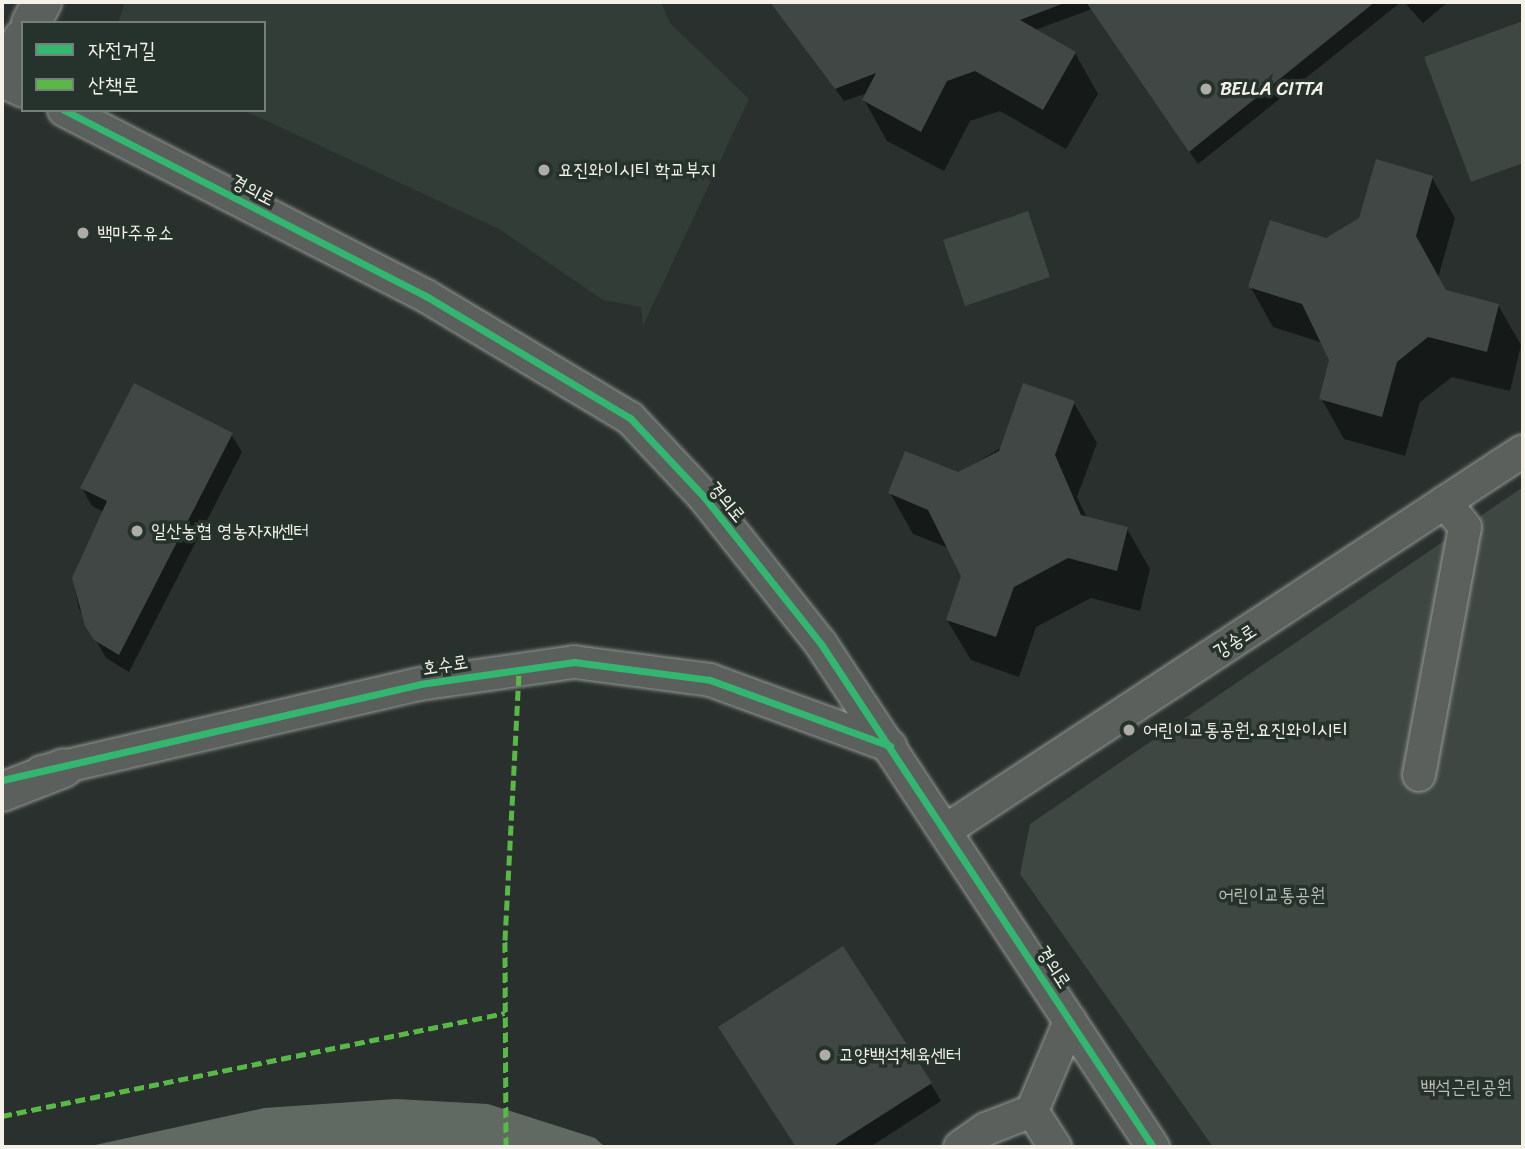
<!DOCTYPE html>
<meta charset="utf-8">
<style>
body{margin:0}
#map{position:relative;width:1525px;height:1149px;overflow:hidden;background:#29302d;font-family:Sriracha,"Poor Story",sans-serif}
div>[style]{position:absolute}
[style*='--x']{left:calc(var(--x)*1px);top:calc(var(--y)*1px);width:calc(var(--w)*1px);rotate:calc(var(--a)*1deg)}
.built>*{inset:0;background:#323d37}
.green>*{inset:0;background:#3e4742}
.water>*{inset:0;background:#616963}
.shadow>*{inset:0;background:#0007}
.building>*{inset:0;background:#414744}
.roads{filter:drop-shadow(0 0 2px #969996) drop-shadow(0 0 2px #969996)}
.minor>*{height:32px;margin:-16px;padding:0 16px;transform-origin:16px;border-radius:16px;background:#5c605c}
.major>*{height:38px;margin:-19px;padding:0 19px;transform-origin:19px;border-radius:19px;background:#5c605c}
.quiet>*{height:5px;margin-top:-2.5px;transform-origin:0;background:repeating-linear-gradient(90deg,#58b947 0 10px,transparent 0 15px)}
.cycleway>*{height:7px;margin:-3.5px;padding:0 3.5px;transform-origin:3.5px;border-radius:3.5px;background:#33b770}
.dots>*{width:19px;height:19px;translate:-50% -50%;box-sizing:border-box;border:4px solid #26332d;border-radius:50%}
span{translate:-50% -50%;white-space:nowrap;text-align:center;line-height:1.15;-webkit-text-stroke:7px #26332d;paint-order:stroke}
.poi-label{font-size:19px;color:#f4f1e8}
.left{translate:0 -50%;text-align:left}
.street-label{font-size:19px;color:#f4f1e8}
.park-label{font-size:19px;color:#bebfb7}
.frame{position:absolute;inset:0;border:4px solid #f4f1e8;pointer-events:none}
.legend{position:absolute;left:21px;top:21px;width:245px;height:91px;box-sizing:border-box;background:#26332d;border:2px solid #787f78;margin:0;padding:9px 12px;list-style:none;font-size:21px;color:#f4f1e8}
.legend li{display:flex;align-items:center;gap:14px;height:35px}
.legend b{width:35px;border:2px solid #787f78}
</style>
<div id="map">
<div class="built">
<div style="clip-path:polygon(125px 2px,661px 2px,670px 23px,749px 99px,643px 326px,641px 307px,603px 300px,499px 229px,243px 110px,264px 110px,264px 23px,118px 23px)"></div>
</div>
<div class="green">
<div style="clip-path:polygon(1523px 21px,1523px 163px,1471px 182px,1424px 57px)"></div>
<div style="clip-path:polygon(1028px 211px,1050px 277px,965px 306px,943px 240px)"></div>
<div style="clip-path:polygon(1523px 487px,1523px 1147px,1213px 1147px,1020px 874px,1030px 824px)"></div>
</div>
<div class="water">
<div style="clip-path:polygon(396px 1099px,488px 1104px,595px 1138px,605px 1147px,86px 1147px,264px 1108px)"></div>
</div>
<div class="shadow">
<div style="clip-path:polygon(772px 2px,1401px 2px,1198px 164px,1092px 9px,1035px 30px,1075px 53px,1098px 94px,1066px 149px,1000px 111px,970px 121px,944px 171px,887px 141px,864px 100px,868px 93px,844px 101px)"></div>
<div style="clip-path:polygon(1404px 2px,1448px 2px,1423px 23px)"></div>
<div style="clip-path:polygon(1432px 178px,1455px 218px,1438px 278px,1445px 292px,1498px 305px,1521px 345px,1510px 391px,1452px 377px,1420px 402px,1405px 456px,1344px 439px,1321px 398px,1331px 360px,1323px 343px,1273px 327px,1250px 286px)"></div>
<div style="clip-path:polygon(1074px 403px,1097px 443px,1077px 497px,1087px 518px,1127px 529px,1150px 569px,1140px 611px,1091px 598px,1036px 627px,1019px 677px,971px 660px,947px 620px,963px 576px,949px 548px,913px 534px,890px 493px,958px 474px)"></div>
<div style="clip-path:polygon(231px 434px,242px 452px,129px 672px,106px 658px,79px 609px,73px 579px,104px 512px,92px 506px,82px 488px)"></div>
<div style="clip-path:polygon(731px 1045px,931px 1084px,941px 1101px,870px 1147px,797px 1147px)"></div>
</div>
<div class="building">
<div style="clip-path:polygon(770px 2px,1067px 2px,1020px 20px,1076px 52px,1043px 110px,975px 71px,947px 81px,921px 132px,862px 100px,876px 73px,835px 89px)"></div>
<div style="clip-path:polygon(1086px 2px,1375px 2px,1189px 152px)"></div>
<div style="clip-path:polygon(1376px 159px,1433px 176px,1416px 236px,1446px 290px,1499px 304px,1487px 352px,1428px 337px,1397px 362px,1382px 417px,1319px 399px,1329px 360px,1302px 304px,1248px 287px,1270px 220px,1326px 238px,1359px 218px)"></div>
<div style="clip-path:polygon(134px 383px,233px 433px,119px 655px,94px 640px,85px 626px,72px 578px,107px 501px,80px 488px)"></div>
<div style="clip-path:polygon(1023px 383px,1075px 401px,1055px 455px,1081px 515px,1128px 527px,1117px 571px,1068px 558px,1014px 587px,996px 637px,946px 620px,961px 576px,928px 510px,888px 493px,905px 451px,958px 472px,999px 451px)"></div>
<div style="clip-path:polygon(843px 946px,932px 1083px,832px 1147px,796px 1147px,718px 1027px)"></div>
</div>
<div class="roads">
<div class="minor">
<div style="--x:2;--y:81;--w:23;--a:25"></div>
<div style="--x:64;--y:110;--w:407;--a:27.2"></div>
<div style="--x:426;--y:296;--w:238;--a:30.9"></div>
<div style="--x:630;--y:418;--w:110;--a:46.8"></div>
<div style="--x:705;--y:498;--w:186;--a:51.5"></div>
<div style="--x:821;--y:644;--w:603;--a:56.57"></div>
<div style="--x:41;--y:772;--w:389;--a:-13.1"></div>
<div style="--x:420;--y:684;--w:156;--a:-8.1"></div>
<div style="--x:574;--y:662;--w:137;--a:7.5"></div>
<div style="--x:710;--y:680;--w:192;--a:20.1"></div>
<div style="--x:1419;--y:775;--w:252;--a:-79.5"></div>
<div style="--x:1465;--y:527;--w:32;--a:-129"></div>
<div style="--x:946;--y:830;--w:690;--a:-33.3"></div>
<div style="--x:1032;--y:1111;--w:43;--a:57.4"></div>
<div style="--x:960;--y:1147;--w:32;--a:-35"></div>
<div style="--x:986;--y:1129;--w:49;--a:-21.4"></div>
<div style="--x:1032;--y:1111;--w:98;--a:-67.1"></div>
</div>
<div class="major">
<div style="--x:31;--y:23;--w:24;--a:-62"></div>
<div style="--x:2;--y:78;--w:45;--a:-62.3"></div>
<div style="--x:2;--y:792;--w:66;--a:-21.2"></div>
</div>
</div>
<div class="quiet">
<div style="--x:2;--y:1116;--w:513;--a:-11.57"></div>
<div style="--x:506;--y:1147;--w:207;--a:-90.3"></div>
<div style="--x:505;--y:940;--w:270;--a:-87"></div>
</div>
<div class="cycleway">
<div style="--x:64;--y:110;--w:407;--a:27.2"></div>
<div style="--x:426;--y:296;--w:238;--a:30.9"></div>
<div style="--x:630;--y:418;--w:110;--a:46.8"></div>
<div style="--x:705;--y:498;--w:186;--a:51.5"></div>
<div style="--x:821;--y:644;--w:603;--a:56.57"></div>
<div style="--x:2;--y:780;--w:429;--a:-12.9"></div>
<div style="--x:420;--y:684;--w:156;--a:-8.1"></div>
<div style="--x:574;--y:662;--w:137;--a:7.5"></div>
<div style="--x:710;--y:680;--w:192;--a:20.1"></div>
</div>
<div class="dots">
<div style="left:1206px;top:89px;background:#adada7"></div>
<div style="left:544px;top:170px;background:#adada7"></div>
<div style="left:83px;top:233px;background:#adada7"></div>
<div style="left:137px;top:531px;background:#adada7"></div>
<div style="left:1129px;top:730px;background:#adada7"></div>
<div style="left:825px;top:1055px;background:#adada7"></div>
</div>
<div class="poi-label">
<span class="left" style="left:1220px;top:89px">BELLA CITTA</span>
<span class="left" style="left:558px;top:170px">요진와이시티 학교부지</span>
<span class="left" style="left:97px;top:233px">백마주유소</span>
<span class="left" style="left:151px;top:531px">일산농협 영농자재센터</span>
<span class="left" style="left:1143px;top:730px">어린이교통공원.요진와이시티</span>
<span class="left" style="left:839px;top:1055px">고양백석체육센터</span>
</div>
<div class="street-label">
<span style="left:253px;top:190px;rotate:27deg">경의로</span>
<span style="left:727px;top:502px;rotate:50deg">경의로</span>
<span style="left:1235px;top:641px;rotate:-33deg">강송로</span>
<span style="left:445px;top:665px;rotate:-9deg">호수로</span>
<span style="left:1054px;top:967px;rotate:57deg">경의로</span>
</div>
<div class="park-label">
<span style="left:1272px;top:895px">어린이교통공원</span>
<span style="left:1466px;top:1087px">백석근린공원</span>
</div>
<div class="frame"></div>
<ul class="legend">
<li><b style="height:9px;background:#33b770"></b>자전거길</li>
<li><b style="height:9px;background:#58b947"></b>산책로</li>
</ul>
</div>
